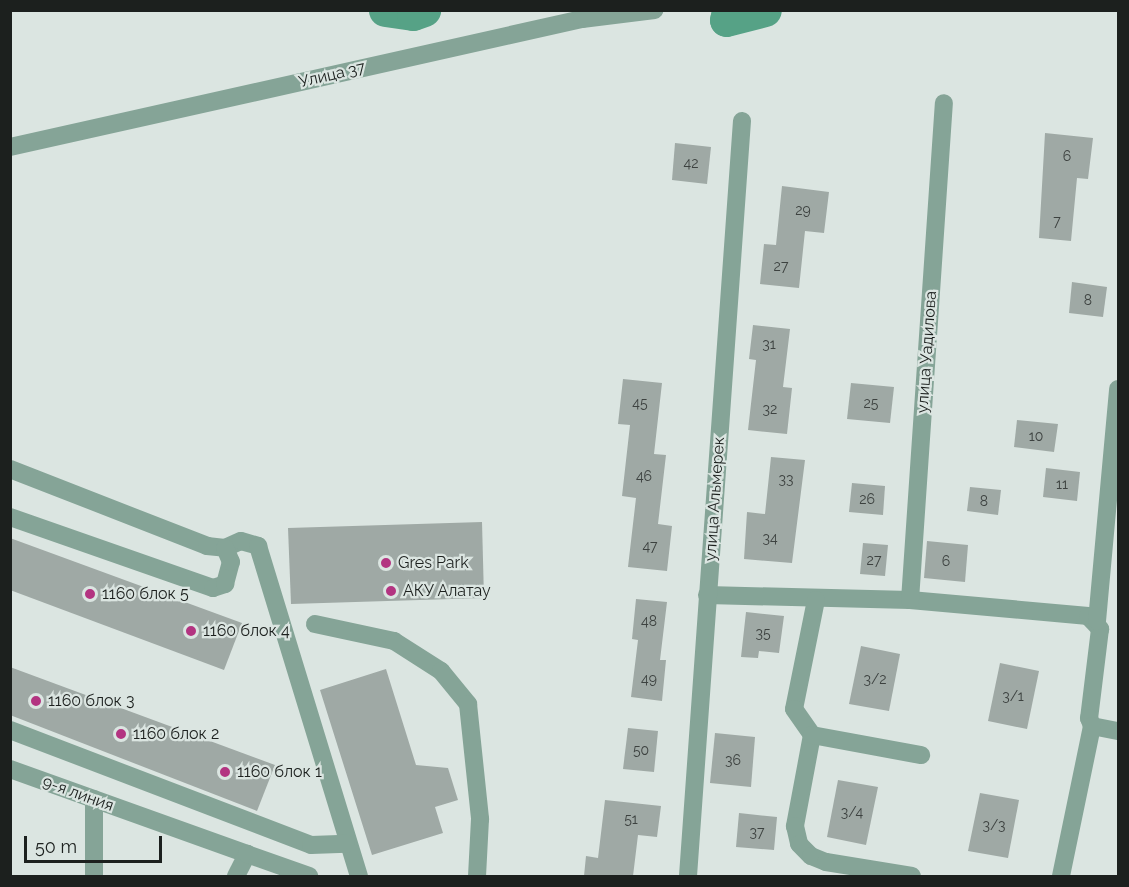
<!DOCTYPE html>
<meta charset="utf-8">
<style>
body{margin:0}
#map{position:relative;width:1129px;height:887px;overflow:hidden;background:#dbe5e1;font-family:Raleway,sans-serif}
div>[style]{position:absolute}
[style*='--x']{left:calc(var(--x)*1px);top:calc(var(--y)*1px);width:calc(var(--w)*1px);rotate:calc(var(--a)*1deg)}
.river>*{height:33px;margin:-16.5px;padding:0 16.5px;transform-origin:16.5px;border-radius:16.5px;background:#56a286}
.building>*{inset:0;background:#9fa9a5}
.minor>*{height:18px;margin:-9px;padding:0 9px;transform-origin:9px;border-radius:9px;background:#85a497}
.dots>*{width:16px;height:16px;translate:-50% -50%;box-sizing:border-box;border:3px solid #dbe5e1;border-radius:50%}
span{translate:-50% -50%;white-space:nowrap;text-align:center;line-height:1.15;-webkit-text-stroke:4.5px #dbe5e1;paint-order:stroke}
.number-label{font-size:14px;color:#3d4240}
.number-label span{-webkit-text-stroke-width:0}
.street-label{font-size:16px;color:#1c201e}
.poi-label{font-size:16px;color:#1c201e}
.left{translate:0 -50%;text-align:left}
.frame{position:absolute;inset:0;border:12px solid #1c201e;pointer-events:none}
.scale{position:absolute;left:24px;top:836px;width:138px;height:27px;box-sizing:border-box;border:3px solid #1c201e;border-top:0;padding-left:8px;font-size:18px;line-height:21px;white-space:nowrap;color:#1c201e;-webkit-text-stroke:4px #dbe5e1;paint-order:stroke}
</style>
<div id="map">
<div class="river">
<div style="--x:385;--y:10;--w:28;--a:8"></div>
<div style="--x:413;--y:14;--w:12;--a:-20"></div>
<div style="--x:728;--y:10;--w:10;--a:101"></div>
<div style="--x:726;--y:20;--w:40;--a:-14.4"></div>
</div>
<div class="building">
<div style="clip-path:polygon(1045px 133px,1093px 138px,1088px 179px,1077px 178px,1071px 241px,1039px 238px)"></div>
<div style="clip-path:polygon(675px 143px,711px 147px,707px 184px,672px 180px)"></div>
<div style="clip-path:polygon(782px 186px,829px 192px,824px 233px,805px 231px,799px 288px,760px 284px,764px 244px,776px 245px)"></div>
<div style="clip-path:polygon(1072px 282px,1107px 287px,1103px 317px,1069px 313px)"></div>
<div style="clip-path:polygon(753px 325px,790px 329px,783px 387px,792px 388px,787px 434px,748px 430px,756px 360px,749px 359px)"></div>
<div style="clip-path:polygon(623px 379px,662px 383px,654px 454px,666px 455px,658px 524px,672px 526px,667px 571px,628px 567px,636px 498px,622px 496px,630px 425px,618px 424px)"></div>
<div style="clip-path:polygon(851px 383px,894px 387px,890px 423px,847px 419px)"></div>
<div style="clip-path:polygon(1017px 420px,1058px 424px,1054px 452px,1014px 447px)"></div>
<div style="clip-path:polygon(771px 457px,805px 460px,792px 563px,744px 559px,747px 512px,765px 514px)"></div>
<div style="clip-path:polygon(1046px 468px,1080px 472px,1077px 501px,1043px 497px)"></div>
<div style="clip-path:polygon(852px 483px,885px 486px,883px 515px,849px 512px)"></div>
<div style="clip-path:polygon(970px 487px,1001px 490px,998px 515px,967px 511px)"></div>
<div style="clip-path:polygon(482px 522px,484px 598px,291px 604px,288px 528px)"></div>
<div style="clip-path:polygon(10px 538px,242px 623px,224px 670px,10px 590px)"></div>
<div style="clip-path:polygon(927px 541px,968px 545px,965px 582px,924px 578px)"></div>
<div style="clip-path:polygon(863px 543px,888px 545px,885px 576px,860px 574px)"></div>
<div style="clip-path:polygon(636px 599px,667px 602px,660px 660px,666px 660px,662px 701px,631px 697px,638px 640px,632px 639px)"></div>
<div style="clip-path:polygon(746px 612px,784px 616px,779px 653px,759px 651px,758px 658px,741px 657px)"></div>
<div style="clip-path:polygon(861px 646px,900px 654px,889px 711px,849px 704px)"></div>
<div style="clip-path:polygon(1000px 663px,1039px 671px,1027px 729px,988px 721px)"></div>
<div style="clip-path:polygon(10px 667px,275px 765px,257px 811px,10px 715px)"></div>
<div style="clip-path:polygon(386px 669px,416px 765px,448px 768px,458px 800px,435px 807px,443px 833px,372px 855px,320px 690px)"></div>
<div style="clip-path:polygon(628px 728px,658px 731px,654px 772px,623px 769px)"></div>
<div style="clip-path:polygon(715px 733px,755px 737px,751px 787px,710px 783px)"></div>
<div style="clip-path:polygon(838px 780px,878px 787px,866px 845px,827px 837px)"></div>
<div style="clip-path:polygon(980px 793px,1019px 800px,1008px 858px,968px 851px)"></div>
<div style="clip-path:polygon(605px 800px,661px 806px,657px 837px,638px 835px,633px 876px,584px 876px,586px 856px,598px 858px)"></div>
<div style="clip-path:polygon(739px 813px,777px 817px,774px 850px,736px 847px)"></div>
</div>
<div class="minor">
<div style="--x:10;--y:147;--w:586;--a:-12.61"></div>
<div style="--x:582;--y:19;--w:73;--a:-7.1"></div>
<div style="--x:10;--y:469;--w:212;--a:21.3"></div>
<div style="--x:207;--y:546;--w:18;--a:6"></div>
<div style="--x:225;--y:548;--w:17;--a:-24"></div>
<div style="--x:241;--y:541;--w:18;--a:16"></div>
<div style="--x:258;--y:546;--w:345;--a:73"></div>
<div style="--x:10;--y:517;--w:215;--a:19.3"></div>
<div style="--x:213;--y:588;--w:13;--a:-18"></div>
<div style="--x:225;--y:584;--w:23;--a:-75"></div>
<div style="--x:231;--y:562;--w:15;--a:-113"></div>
<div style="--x:707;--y:595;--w:203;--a:1.4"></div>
<div style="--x:910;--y:600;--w:179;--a:5.1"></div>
<div style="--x:1088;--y:616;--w:18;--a:47"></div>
<div style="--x:1100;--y:629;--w:90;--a:97"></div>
<div style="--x:1089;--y:718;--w:9;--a:69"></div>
<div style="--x:1092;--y:726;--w:26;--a:11"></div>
<div style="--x:816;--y:600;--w:111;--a:101.4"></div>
<div style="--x:794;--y:709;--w:32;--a:55"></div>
<div style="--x:812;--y:735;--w:93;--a:100.6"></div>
<div style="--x:795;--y:826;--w:18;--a:77"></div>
<div style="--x:799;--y:844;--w:17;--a:45"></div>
<div style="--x:811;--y:856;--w:16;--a:22"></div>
<div style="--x:826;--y:862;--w:87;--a:9.2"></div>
<div style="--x:910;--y:600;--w:498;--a:-86.1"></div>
<div style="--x:1097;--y:621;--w:233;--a:-84.8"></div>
<div style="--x:315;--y:624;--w:81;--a:12.1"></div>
<div style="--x:394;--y:641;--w:56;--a:32.6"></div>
<div style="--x:441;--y:671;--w:43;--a:50.7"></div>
<div style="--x:468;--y:704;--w:116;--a:84"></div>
<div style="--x:480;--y:819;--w:57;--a:93"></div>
<div style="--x:10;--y:730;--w:322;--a:20.9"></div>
<div style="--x:311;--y:845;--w:35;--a:-2"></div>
<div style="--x:812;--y:735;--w:111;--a:10.4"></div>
<div style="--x:10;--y:769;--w:252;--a:19.7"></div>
<div style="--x:94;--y:876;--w:77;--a:-90"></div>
<div style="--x:236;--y:876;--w:25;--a:-63"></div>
<div style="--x:247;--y:854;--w:66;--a:19.5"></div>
<div style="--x:688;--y:876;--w:757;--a:-85.91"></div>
<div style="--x:1061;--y:876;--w:153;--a:-78.3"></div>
</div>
<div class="dots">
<div style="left:386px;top:563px;background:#b33481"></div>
<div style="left:391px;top:591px;background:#b33481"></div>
<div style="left:90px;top:594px;background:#b33481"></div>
<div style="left:191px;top:631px;background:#b33481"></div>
<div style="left:36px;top:701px;background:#b33481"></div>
<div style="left:121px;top:734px;background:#b33481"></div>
<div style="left:225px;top:772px;background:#b33481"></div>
</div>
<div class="number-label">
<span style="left:1067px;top:156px">6</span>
<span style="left:691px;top:163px">42</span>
<span style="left:803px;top:210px">29</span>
<span style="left:1057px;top:221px">7</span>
<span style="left:781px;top:266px">27</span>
<span style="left:1088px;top:300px">8</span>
<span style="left:769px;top:344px">31</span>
<span style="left:640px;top:403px">45</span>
<span style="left:871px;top:403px">25</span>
<span style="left:770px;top:409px">32</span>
<span style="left:1036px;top:436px">10</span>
<span style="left:644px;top:476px">46</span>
<span style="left:786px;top:479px">33</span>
<span style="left:1062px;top:484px">11</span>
<span style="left:867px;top:499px">26</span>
<span style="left:984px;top:501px">8</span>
<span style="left:770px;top:538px">34</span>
<span style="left:650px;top:546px">47</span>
<span style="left:874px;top:560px">27</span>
<span style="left:946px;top:561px">6</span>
<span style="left:649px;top:621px">48</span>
<span style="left:763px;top:633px">35</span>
<span style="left:649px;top:679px">49</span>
<span style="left:875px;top:679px">3/2</span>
<span style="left:1013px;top:696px">3/1</span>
<span style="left:641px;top:750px">50</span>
<span style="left:733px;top:760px">36</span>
<span style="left:852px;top:812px">3/4</span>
<span style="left:631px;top:819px">51</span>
<span style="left:994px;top:825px">3/3</span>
<span style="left:757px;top:832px">37</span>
</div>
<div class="street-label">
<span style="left:332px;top:75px;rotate:-13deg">Улица 37</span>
<span style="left:927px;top:352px;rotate:-86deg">улица Уадилова</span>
<span style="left:715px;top:499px;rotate:-86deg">улица Альмерек</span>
<span style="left:78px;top:794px;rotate:20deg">9-я линия</span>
</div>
<div class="poi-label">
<span class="left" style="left:398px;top:563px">Gres Park</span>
<span class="left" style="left:403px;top:591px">АКУ Алатау</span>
<span class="left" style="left:102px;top:594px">1160 блок 5</span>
<span class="left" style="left:203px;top:631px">1160 блок 4</span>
<span class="left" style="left:48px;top:701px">1160 блок 3</span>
<span class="left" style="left:133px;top:734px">1160 блок 2</span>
<span class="left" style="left:237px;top:772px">1160 блок 1</span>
</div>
<div class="frame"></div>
<div class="scale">50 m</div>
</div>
